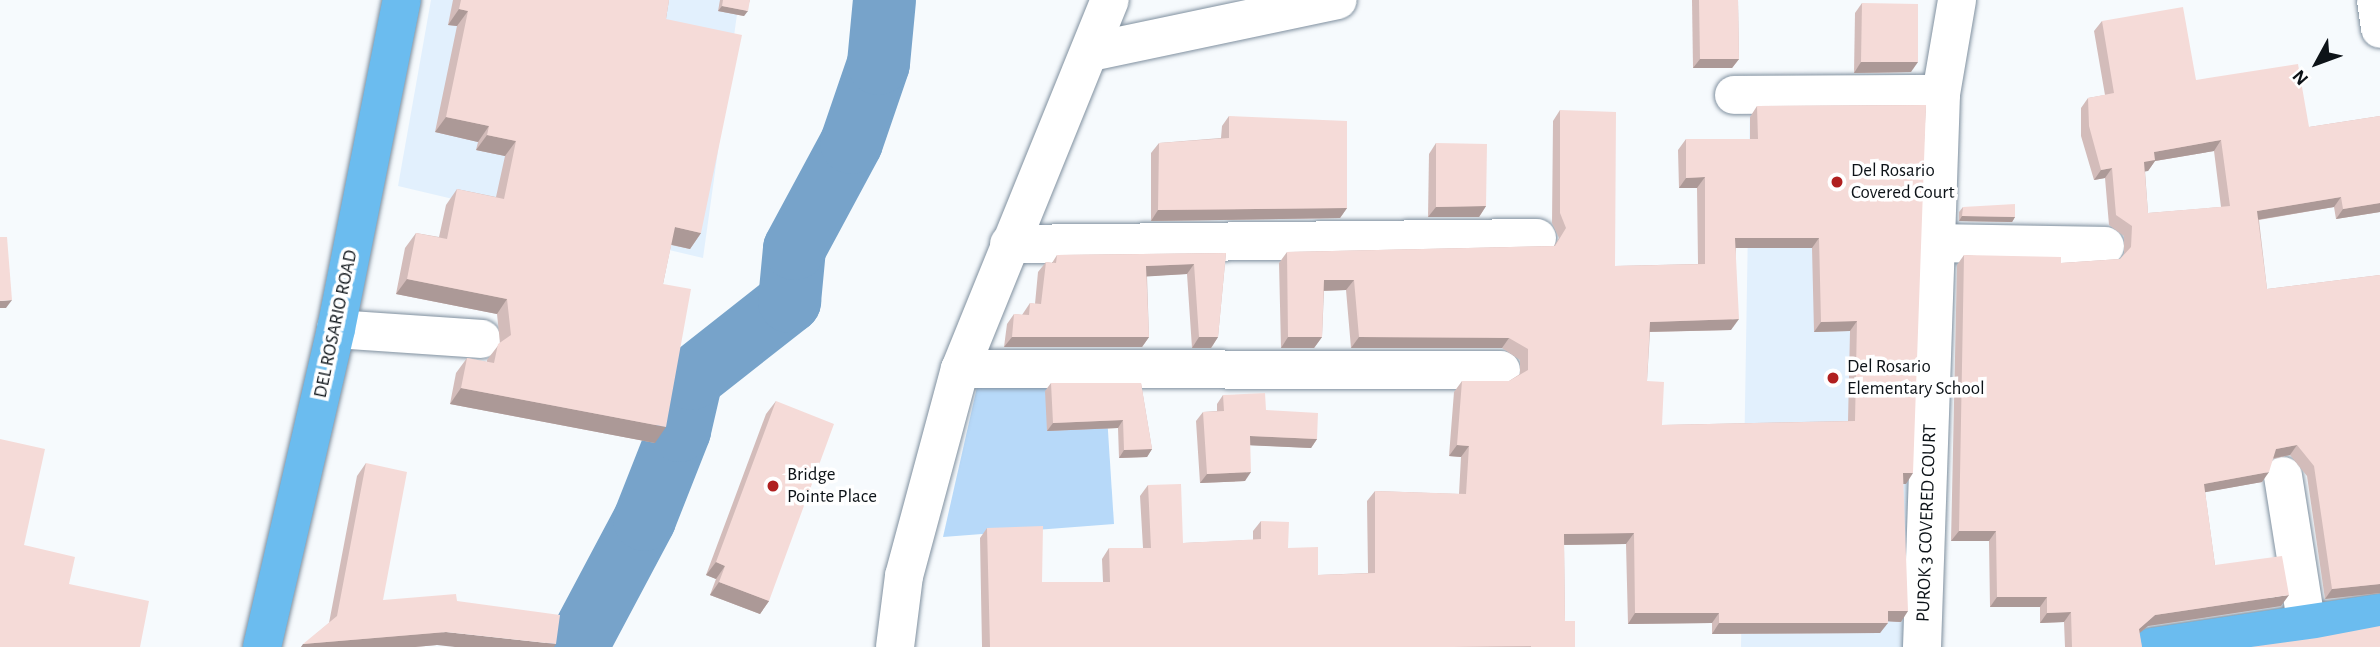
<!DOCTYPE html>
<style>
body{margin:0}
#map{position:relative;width:2380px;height:647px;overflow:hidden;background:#f6fafd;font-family:"Alegreya Sans",sans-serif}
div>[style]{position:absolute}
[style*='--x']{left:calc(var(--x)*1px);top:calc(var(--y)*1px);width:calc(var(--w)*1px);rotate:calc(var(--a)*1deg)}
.built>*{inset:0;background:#e2f0fd}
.green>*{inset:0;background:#b7d9f9}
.river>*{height:63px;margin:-31.5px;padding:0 31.5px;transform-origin:31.5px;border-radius:31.5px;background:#77a3ca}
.roads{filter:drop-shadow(0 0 2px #80909f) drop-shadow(0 0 2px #80909f)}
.minor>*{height:38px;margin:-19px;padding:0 19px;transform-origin:19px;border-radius:19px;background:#fff}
.major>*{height:38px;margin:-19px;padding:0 19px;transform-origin:19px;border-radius:19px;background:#6bbcef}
.wall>*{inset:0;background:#d3bcba}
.shaded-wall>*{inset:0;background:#ac9997}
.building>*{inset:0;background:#f5dbd8}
.dots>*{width:19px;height:19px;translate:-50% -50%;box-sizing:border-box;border:4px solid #fff;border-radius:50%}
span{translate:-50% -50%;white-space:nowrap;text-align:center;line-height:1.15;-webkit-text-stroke:7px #fff;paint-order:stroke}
.poi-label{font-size:19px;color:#0d1318}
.left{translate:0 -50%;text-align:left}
.street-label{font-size:19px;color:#0d1318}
.north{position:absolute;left:2282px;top:28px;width:70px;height:70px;-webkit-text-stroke:5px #fff;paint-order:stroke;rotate:229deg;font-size:19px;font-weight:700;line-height:28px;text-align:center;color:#0d1318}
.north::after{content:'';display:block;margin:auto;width:24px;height:32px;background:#0d1318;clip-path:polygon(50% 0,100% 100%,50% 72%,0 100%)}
</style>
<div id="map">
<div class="built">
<div style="clip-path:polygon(431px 0,739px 0,703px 258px,398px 186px)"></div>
<div style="clip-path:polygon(1750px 105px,1928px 110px,1914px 647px,1741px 647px)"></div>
</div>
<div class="green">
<div style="clip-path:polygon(1105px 385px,1114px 524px,943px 537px,977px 387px)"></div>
</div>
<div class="river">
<div style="--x:576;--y:647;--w:145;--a:-62"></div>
<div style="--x:644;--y:519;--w:96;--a:-68.5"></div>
<div style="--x:679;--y:430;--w:53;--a:-77"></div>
<div style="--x:691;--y:378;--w:125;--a:-38.2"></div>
<div style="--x:789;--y:301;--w:53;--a:-84.6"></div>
<div style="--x:794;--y:248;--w:120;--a:-61.7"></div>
<div style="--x:851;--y:142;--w:83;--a:-71.1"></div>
<div style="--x:878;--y:63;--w:63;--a:-84.6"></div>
</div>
<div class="roads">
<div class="minor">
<div style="--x:2376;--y:0;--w:29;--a:82"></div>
<div style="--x:1091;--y:52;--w:252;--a:-11.9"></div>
<div style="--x:1734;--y:95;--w:207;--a:-0.3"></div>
<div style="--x:1938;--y:243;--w:167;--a:1"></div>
<div style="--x:1009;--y:244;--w:528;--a:-0.65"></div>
<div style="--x:336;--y:329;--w:146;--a:3.9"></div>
<div style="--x:960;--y:369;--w:541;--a:0.11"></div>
<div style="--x:2283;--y:476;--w:153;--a:81"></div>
<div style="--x:895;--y:647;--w:72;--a:-82.8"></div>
<div style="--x:904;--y:576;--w:214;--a:-74.9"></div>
<div style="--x:960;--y:369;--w:398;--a:-67.9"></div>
<div style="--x:1922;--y:647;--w:553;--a:-88.03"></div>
<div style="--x:1941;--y:94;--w:95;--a:-80.3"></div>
</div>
<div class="major">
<div style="--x:262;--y:647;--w:326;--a:-76.9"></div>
<div style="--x:336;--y:329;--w:336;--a:-78.7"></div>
<div style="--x:2152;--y:647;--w:231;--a:-8.5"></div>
</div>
</div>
<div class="wall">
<div style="clip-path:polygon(453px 0,669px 0,666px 19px,701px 233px,690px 249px,671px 245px,663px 284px,655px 443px,450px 404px,456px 373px,467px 358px,487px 362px,487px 360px,500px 343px,497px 314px,396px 294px,405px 248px,416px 233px,439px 237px,446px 205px,457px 189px,496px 197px,505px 156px,476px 150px,478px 142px,435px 132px,457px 26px,448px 25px)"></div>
<div style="clip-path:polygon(720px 0,750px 0,744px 16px,718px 11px)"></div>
<div style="clip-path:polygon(1692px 0,1738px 0,1739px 59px,1732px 68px,1693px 68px)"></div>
<div style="clip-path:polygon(1862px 3px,1911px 72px,1854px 73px,1855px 13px)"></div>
<div style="clip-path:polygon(evenodd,2102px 21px,2196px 80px,2309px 127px,2380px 116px,2380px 212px,2336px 219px,2334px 207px,2259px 220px,2267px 289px,2380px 275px,2380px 593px,2325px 599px,2307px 476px,2290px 455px,2273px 459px,2262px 482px,2205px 492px,2215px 565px,2281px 606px,2148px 626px,2139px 633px,2142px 647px,2065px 647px,2064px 622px,2040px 623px,2040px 607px,1990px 607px,1989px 541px,1951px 541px,1957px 265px,1964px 255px,2061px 263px,2120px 259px,2124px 254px,2124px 236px,2109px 225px,2105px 178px,2094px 180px,2081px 136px,2081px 108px,2088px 98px,2105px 95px,2094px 31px,2102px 21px,2214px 151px,2221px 207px,2148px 213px,2145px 171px,2148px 171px,2155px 161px,2214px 151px)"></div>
<div style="clip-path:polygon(evenodd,1926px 105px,1906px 484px,1903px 484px,1901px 622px,1888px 621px,1880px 633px,1712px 634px,1712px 623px,1628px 624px,1626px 544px,1564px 545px,1565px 621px,1575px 647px,982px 647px,980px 538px,987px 528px,1042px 582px,1103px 582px,1102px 559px,1109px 548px,1143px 548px,1140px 496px,1148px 485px,1183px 543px,1253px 540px,1253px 531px,1261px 521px,1288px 548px,1318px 575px,1368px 573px,1367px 501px,1375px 491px,1459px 494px,1461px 457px,1449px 456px,1454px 392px,1462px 381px,1509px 381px,1520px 374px,1520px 360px,1502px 348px,1351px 348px,1346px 290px,1324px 291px,1322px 337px,1314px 348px,1281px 348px,1279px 263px,1287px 252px,1554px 246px,1559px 238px,1552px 223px,1553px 121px,1560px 110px,1615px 266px,1698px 264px,1697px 188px,1679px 188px,1678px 150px,1686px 139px,1750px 139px,1750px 117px,1757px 106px,1926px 105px,1736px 248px,1812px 248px,1814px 332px,1850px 331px,1848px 421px,1662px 425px,1647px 381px,1650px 332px,1731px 330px,1736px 248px)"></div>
<div style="clip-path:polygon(1229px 116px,1347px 208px,1340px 218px,1151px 221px,1151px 153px,1159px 143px,1221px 138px,1222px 126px)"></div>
<div style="clip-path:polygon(1436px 143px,1486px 206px,1479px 217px,1428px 217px,1429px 154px)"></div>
<div style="clip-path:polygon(1963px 207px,2015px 217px,2012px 222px,1959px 221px,1959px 212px)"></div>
<div style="clip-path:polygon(1226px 253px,1218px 337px,1211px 348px,1192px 348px,1187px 274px,1147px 276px,1149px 337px,1142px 347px,1004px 347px,1007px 324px,1014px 314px,1022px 315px,1030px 303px,1035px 304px,1038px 272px,1046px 262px,1052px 263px,1057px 255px)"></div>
<div style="clip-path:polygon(1051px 383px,1141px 383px,1152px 449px,1147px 457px,1119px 458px,1118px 428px,1047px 431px,1045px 391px)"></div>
<div style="clip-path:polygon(1223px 395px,1266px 410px,1317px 439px,1311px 448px,1250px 445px,1245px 481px,1200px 483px,1196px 421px,1203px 412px,1217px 411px,1217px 404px)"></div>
<div style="clip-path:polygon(776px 401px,769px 601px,760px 614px,710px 595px,716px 579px,706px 575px,766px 414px)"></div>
<div style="clip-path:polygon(366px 463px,383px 600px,457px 601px,437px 645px,415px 647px,301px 647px,329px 623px,357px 476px)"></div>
</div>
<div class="shaded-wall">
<div style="clip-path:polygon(722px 6px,748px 11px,744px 16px,718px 11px)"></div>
<div style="clip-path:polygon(459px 9px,468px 11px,457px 26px,448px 25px)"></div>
<div style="clip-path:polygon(1700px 59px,1739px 59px,1732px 68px,1693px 68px)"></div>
<div style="clip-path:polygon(1861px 62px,1918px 62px,1911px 72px,1854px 73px)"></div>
<div style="clip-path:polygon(446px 117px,489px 126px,478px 142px,435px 132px)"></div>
<div style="clip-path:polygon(487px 135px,516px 141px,505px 156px,476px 150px)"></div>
<div style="clip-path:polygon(2221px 140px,2214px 151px,2155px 161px,2148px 171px,2137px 173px,2144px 162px,2154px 152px)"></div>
<div style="clip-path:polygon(2112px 168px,2105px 178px,2094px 180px,2101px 170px)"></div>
<div style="clip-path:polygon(1705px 177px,1697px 188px,1679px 188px,1686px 178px)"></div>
<div style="clip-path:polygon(2341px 197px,2334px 207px,2250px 221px,2257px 211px)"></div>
<div style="clip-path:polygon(2380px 203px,2380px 212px,2336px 219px,2343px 209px)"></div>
<div style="clip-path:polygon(1486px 206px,1479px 217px,1428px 217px,1436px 207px)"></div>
<div style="clip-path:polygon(1347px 208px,1340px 218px,1151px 221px,1158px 210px)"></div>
<div style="clip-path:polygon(1962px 216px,2015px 217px,2012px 222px,1959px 221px)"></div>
<div style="clip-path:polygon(675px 227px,701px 233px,690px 249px,664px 243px)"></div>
<div style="clip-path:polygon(1735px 238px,1819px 238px,1812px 248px,1728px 248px)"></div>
<div style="clip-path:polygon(1194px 264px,1187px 274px,1139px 277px,1146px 266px)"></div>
<div style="clip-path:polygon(407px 279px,507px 299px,497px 314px,396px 294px)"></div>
<div style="clip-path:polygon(1324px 280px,1354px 280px,1346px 290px,1317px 291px)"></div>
<div style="clip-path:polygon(12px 300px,6px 308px,0 308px,0 301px)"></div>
<div style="clip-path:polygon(1739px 319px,1731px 330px,1643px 332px,1650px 322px)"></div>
<div style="clip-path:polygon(1857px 321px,1850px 331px,1814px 332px,1821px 322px)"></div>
<div style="clip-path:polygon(1012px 337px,1149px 337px,1142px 347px,1004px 347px)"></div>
<div style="clip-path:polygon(1199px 337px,1218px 337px,1211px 348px,1192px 348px)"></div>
<div style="clip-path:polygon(1288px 337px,1322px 337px,1314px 348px,1281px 348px)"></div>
<div style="clip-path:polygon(1359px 337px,1509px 338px,1502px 348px,1351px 348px)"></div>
<div style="clip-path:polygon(461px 388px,666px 427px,655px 443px,450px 404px)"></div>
<div style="clip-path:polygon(1123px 420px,1118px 428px,1047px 431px,1053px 423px)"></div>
<div style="clip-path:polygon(1250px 436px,1317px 439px,1311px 448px,1243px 445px)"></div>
<div style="clip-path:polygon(1457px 445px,1469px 446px,1461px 457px,1449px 456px)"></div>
<div style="clip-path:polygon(2297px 445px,2290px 455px,2269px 459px,2276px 449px)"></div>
<div style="clip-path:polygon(1152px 449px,1147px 457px,1119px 458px,1124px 450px)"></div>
<div style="clip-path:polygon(1251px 472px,1245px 481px,1200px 483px,1207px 474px)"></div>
<div style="clip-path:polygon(2269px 472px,2262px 482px,2196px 494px,2204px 484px)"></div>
<div style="clip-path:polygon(1903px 473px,1913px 473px,1906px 484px,1895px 484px)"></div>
<div style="clip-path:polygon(1959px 531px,1996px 531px,1989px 541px,1951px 541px)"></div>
<div style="clip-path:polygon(1634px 533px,1626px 544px,1557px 545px,1564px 534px)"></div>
<div style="clip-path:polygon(716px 562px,725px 566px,716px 579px,706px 575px)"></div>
<div style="clip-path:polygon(719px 582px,769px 601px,760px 614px,710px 595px)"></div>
<div style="clip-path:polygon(2380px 584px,2380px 593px,2325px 599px,2332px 589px)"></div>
<div style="clip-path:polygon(2289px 595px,2281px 606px,2148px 626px,2131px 640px,2139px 629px,2155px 615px)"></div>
<div style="clip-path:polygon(1997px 597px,2047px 597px,2040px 607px,1990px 607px)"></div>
<div style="clip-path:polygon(1888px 611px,1908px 611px,1901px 622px,1880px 621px)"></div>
<div style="clip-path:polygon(2071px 612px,2064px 622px,2040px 623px,2047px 613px)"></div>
<div style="clip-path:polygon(1635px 613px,1719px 613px,1712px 623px,1628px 624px)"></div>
<div style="clip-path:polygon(1719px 623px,1888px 623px,1880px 633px,1712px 634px)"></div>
<div style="clip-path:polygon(446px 632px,556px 644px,554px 647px,455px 647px,437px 645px,415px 647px,301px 647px,303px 644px)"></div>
</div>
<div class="building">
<div style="clip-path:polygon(461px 0,669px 0,666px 19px,742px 35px,701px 233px,675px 227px,663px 284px,691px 289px,666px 427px,461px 388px,467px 358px,494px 363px,498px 344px,511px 335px,507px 299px,407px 279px,416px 233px,447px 239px,457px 189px,504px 199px,516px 141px,487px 135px,489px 126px,446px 117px,468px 11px,459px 9px)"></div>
<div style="clip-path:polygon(723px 0,750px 0,748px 11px,722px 6px)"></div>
<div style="clip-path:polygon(1699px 0,1738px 0,1739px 59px,1700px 59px)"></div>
<div style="clip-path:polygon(1862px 3px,1918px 4px,1918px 62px,1861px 62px)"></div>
<div style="clip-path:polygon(evenodd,2183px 7px,2196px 80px,2298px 64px,2309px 127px,2380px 116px,2380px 203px,2343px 209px,2341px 197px,2257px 211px,2267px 289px,2380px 275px,2380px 584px,2332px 589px,2314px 466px,2297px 445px,2276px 449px,2269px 472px,2204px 484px,2215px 565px,2282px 556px,2289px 595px,2155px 615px,2139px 629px,2142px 647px,2072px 647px,2071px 612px,2047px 613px,2047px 597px,1997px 597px,1996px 531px,1959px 531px,1964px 255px,2061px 257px,2061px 263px,2120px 259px,2131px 247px,2132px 226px,2116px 215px,2112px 168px,2101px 170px,2089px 126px,2088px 98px,2114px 93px,2102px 21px,2183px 7px,2221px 140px,2230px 206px,2148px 213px,2144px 162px,2155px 160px,2154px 152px,2221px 140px)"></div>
<div style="clip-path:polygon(evenodd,1926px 105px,1913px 473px,1903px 473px,1908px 611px,1888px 611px,1888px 623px,1719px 623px,1719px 613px,1635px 613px,1634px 533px,1564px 534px,1565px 621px,1575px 621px,1575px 647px,1531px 647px,1531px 646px,1452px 647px,990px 647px,987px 528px,1043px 526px,1042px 582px,1110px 582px,1109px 548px,1151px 548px,1148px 485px,1181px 484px,1183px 543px,1261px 539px,1261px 521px,1289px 522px,1288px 548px,1318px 547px,1318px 575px,1375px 573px,1375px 491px,1466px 494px,1469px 446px,1457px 445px,1462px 381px,1509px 381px,1528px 370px,1528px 349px,1509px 338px,1359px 337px,1354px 280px,1324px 280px,1322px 337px,1288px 337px,1287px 252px,1555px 246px,1566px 228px,1560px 213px,1560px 110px,1616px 112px,1615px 266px,1705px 264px,1705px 177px,1686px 178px,1686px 139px,1758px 139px,1757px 106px,1926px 105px,1735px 238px,1819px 238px,1821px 322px,1857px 321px,1855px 421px,1662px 425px,1664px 382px,1647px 381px,1650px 322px,1739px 319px,1735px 238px)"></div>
<div style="clip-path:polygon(1229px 116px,1347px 121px,1347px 208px,1158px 210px,1159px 143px,1229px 138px)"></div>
<div style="clip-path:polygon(1436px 143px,1487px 144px,1486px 206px,1436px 207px)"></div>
<div style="clip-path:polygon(2015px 204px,2015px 217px,1962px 216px,1963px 207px)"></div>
<div style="clip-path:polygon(0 237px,7px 237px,12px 300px,0 301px)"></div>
<div style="clip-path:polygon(1226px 253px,1218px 337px,1199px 337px,1194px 264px,1146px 266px,1149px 337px,1012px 337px,1014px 314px,1029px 315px,1030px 303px,1041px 304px,1046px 262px,1056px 263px,1057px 255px)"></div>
<div style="clip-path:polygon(1051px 383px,1141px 383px,1152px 449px,1124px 450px,1123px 420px,1053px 423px)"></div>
<div style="clip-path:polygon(1265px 393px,1266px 410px,1318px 413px,1317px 439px,1250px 436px,1251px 472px,1207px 474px,1203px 412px,1224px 411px,1223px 395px)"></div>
<div style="clip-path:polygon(776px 401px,834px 424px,769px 601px,719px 582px,725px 566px,716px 562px)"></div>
<div style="clip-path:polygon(0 439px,45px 449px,24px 545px,75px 557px,69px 584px,149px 601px,140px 647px,0 647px)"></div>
<div style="clip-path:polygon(366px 463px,407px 472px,383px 600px,456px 594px,457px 601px,560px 615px,556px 644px,446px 632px,303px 644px,337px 616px)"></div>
<div style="clip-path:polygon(2380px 626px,2380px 647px,2251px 647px,2317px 638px)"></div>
</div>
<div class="dots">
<div style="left:1837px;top:182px;background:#b01f1f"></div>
<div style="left:1833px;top:378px;background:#b01f1f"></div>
<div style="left:773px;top:486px;background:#b01f1f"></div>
</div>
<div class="poi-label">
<span class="left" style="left:1851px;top:182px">Del Rosario<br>Covered Court</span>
<span class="left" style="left:1847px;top:378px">Del Rosario<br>Elementary School</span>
<span class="left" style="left:787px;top:486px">Bridge<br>Pointe Place</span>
</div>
<div class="street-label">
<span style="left:336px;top:324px;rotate:-78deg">DEL ROSARIO ROAD</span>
<span style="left:1927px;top:523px;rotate:-88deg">PUROK 3 COVERED COURT</span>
</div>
<div class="north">N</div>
</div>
